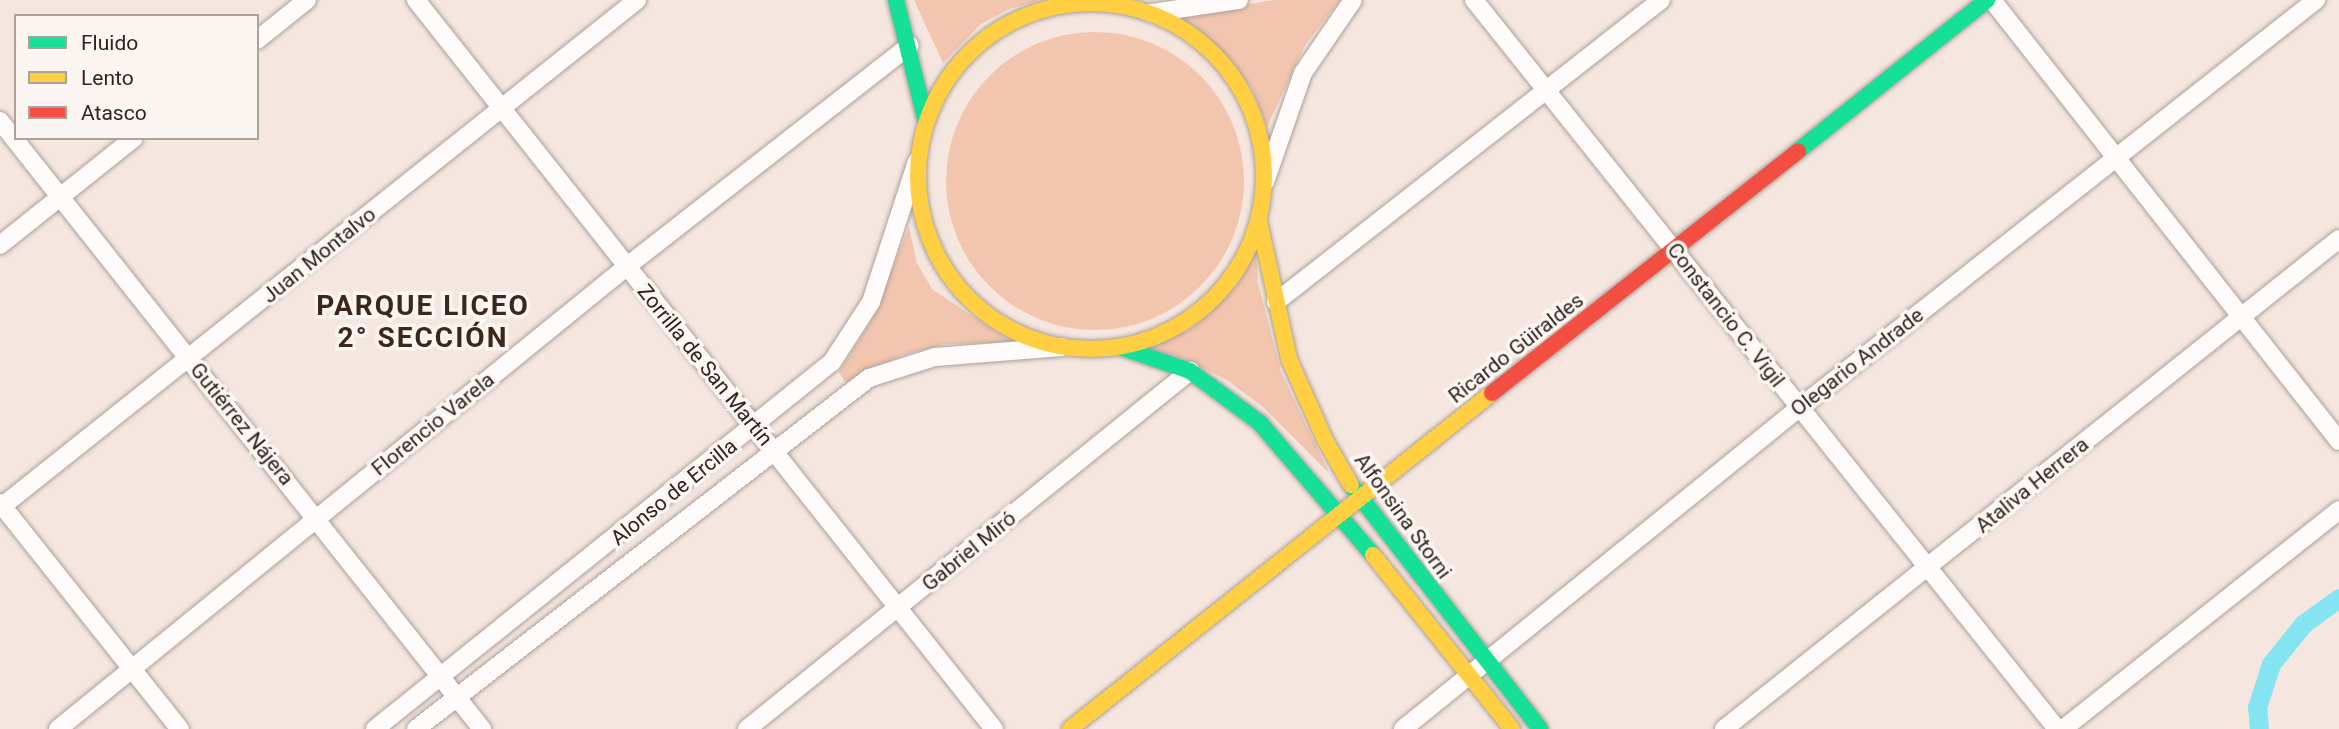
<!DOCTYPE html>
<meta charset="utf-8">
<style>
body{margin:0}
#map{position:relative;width:2339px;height:729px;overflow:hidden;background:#f5e7df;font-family:Roboto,sans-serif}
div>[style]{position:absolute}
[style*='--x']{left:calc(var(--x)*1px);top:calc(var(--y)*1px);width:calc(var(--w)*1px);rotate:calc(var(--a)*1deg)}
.green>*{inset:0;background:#f2c5ae}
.round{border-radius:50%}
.canal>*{height:19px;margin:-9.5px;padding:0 9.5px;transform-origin:9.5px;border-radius:9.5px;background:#84e4f1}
.roads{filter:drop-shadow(0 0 2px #aca09a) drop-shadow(0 0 2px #aca09a)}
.street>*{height:18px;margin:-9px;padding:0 9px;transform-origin:9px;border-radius:9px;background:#fefbfa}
.fast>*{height:16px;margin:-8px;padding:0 8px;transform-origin:8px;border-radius:8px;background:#16e098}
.slow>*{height:16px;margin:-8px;padding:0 8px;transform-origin:8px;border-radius:8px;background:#ffcf43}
.slow>.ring{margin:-8px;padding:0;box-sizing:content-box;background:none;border:16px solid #ffcf43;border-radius:50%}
.jam>*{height:16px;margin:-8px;padding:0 8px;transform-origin:8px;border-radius:8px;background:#f24e42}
span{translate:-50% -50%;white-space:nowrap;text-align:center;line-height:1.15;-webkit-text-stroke:7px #fcf6f2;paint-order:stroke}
.street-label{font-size:21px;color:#30241e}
.district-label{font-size:28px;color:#3e271a;font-weight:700;letter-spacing:2px}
.legend{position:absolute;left:14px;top:14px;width:245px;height:126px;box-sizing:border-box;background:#fcf6f2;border:2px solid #aaa29d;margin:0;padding:9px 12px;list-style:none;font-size:21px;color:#30241e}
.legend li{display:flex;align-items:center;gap:14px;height:35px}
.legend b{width:35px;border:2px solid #aaa29d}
</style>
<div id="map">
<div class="green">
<div style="clip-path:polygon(914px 0,1037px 0,1038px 1px,1009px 9px,981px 24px,943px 63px)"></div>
<div style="clip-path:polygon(1273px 0,1340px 0,1305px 45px,1267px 127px,1252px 88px,1220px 49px,1179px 16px)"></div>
<div class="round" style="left:946px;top:32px;width:298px;height:298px"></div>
<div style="clip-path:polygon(909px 227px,917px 263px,932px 289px,1011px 342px,945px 344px,900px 356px,846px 384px,839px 372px,871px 321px)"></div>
<div style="clip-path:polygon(1256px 250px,1258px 283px,1281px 372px,1329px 473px,1263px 407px,1227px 380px,1184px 359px,1141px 346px,1188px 331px,1208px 315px,1239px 282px)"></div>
</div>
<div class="canal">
<div style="--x:2259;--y:729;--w:22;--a:-95"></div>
<div style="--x:2257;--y:707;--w:45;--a:-72"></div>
<div style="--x:2271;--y:664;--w:51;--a:-51.3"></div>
<div style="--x:2303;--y:624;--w:44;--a:-35.8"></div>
</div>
<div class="roads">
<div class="street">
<div style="--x:416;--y:0;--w:930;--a:51.59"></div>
<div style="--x:1474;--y:0;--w:933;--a:51.35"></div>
<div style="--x:1992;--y:0;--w:561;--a:51.8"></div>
<div style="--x:1151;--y:13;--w:89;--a:-8.4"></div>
<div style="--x:257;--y:40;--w:64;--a:-38.7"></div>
<div style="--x:0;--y:121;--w:776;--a:51.59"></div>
<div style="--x:1265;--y:182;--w:115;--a:-70.8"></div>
<div style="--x:1303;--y:73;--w:88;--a:-55.6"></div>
<div style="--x:0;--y:245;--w:171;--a:-38.6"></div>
<div style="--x:1276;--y:302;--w:489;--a:-38.1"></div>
<div style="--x:0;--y:503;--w:289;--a:51.5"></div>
<div style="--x:0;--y:508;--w:815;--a:-38.57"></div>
<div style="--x:58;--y:729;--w:732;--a:-39.12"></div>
<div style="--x:626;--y:267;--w:360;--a:-38"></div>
<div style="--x:375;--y:729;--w:586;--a:-38.77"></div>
<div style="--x:832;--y:362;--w:72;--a:-57"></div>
<div style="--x:871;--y:302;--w:148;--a:-71.9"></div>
<div style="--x:416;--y:729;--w:573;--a:-37.77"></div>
<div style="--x:869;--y:378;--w:69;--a:-17.7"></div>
<div style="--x:935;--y:357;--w:127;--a:-4.5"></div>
<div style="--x:747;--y:729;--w:570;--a:-38.94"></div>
<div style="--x:1403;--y:729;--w:510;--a:-39.03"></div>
<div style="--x:1799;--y:408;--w:659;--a:-38.28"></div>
<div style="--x:1724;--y:729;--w:786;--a:-38.55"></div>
<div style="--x:2063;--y:729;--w:352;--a:-38.4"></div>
</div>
<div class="fast">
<div style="--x:896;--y:0;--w:122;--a:76.2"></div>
<div style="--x:1798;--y:151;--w:242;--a:-38.6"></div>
<div style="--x:1120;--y:347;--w:74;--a:18.9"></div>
<div style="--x:1190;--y:371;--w:87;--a:36.6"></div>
<div style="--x:1260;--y:423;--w:174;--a:49.4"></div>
<div style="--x:1351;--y:485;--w:309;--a:52.2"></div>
</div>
<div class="slow">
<div class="ring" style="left:918px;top:3px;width:330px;height:330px"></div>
<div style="--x:1259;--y:221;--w:141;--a:77.7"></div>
<div style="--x:1289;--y:359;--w:89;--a:66"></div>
<div style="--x:1325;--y:440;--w:52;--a:60"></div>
<div style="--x:1373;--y:555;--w:223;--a:51.4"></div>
<div style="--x:1070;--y:729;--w:539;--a:-38.53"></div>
</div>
<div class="jam">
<div style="--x:1492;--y:393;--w:390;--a:-38.3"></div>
</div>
</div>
<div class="street-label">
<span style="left:319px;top:255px;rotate:-39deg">Juan Montalvo</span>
<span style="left:1726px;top:315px;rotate:52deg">Constancio C. Vigil</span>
<span style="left:1516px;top:348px;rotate:-38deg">Ricardo Güiraldes</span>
<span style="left:1857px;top:362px;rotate:-38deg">Olegario Andrade</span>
<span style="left:705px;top:365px;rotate:51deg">Zorrilla de San Martín</span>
<span style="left:242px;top:424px;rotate:51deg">Gutiérrez Nájera</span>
<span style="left:433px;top:424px;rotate:-39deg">Florencio Varela</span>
<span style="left:2032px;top:485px;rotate:-39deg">Ataliva Herrera</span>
<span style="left:674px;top:492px;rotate:-39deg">Alonso de Ercilla</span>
<span style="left:1403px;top:516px;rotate:54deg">Alfonsina Storni</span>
<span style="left:969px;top:551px;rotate:-39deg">Gabriel Miró</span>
</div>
<div class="district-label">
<span style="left:423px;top:322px">PARQUE LICEO<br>2° SECCIÓN</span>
</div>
<ul class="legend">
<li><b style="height:9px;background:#16e098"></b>Fluido</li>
<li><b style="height:9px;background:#ffcf43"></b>Lento</li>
<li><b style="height:9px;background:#f24e42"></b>Atasco</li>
</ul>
</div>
